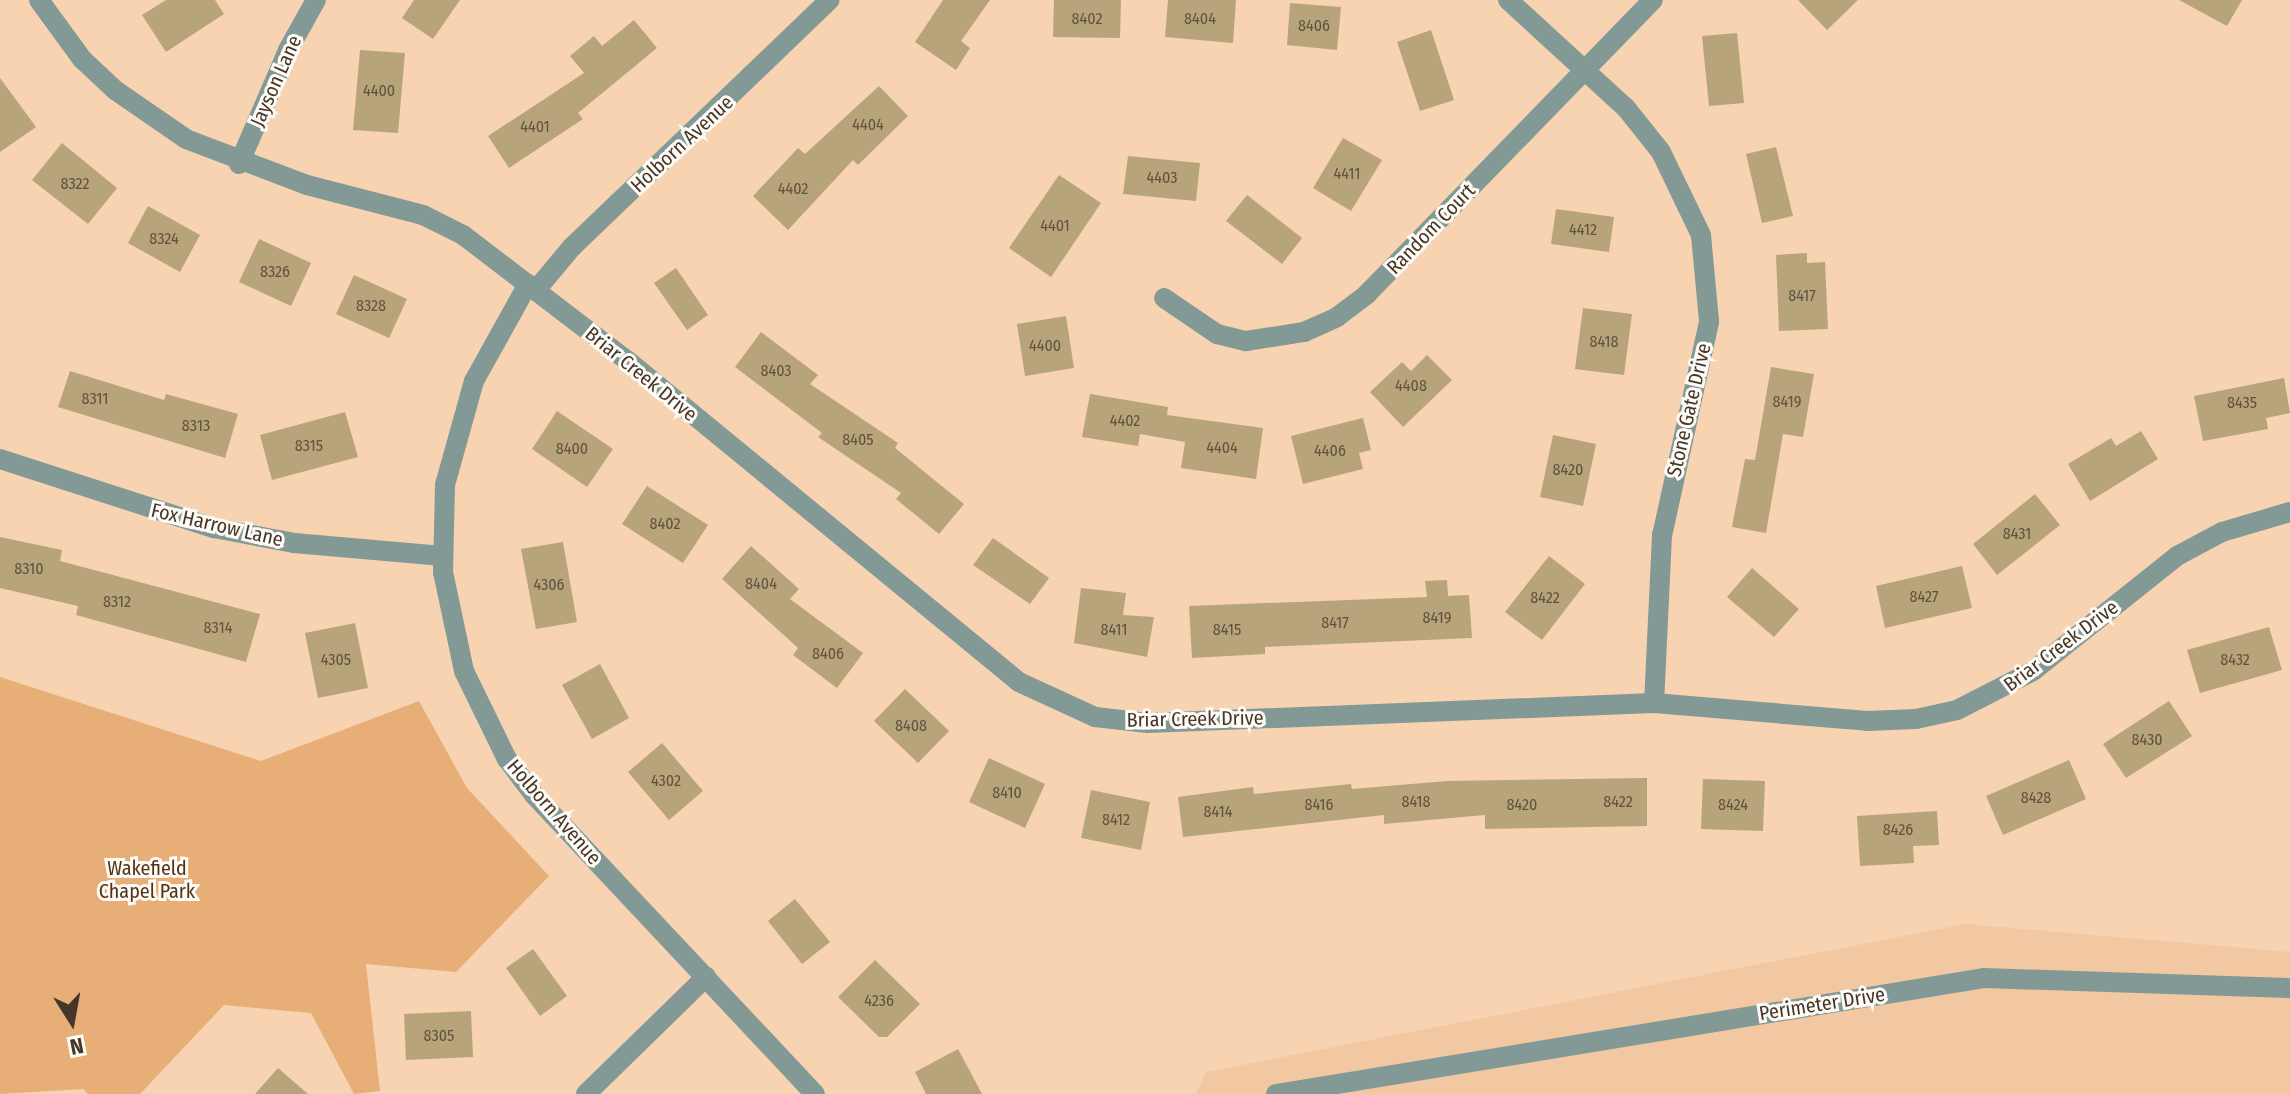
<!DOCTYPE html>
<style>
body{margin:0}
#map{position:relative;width:2290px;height:1094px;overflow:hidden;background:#f7d3b1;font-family:"Fira Sans Condensed",sans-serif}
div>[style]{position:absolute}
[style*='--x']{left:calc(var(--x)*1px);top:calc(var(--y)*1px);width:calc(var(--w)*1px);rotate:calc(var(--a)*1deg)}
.built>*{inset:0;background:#f1c8a1}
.green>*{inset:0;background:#e7af77}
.building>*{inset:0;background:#b8a47b}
.minor>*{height:20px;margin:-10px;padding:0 10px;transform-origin:10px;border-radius:10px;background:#829996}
span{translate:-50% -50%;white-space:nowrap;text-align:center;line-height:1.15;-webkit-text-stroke:6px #fefbf7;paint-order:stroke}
.number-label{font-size:16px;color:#61523e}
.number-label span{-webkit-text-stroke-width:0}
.street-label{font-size:20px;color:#443629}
.park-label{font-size:20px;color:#503415}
.north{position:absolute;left:32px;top:982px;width:80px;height:80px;-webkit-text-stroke:6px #fefbf7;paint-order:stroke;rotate:169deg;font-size:22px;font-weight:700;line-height:32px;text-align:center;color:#443629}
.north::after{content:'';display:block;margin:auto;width:28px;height:36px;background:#443629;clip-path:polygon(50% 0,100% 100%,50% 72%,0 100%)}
</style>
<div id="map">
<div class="built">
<div style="clip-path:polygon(1965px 924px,2290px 952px,2290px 1094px,1196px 1094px,1206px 1072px)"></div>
</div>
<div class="green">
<div style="clip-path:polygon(0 677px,261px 761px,419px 701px,467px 788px,549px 876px,456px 972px,366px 964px,380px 1091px,354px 1094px,311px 1013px,224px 1005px,140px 1094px,88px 1094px,83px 1089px,0 1094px)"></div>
</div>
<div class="building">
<div style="clip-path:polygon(166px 0,215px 0,224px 14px,166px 52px,142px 15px)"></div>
<div style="clip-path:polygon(414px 0,460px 0,433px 39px,402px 18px)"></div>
<div style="clip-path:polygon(943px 0,990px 0,961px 41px,970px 48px,956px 70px,915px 42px)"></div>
<div style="clip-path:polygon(1054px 0,1121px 0,1120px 38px,1053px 37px)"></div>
<div style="clip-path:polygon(1168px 0,1236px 0,1233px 43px,1165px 37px)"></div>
<div style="clip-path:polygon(1798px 0,1858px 0,1827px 30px)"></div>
<div style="clip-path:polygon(2179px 0,2242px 0,2227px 26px)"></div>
<div style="clip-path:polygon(1290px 3px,1341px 7px,1337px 50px,1287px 45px)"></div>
<div style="clip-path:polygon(634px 20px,657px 48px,578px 113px,583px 119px,509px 168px,488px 136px,584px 73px,570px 56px,594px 36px,602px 46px)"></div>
<div style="clip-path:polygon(1431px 30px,1454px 100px,1420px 111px,1397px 42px)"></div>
<div style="clip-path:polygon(1737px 33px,1744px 103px,1709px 106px,1702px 36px)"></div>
<div style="clip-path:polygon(360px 50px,405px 53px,398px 133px,353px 130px)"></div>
<div style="clip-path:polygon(0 78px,36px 127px,0 152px)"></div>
<div style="clip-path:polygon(879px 86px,908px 116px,858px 165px,853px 160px,788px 230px,753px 196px,798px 148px,805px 154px)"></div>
<div style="clip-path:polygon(1343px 138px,1382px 160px,1351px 211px,1313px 188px)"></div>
<div style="clip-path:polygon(62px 143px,117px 188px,88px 224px,32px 180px)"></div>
<div style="clip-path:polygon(1776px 147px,1793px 216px,1762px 223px,1746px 154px)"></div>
<div style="clip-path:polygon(1128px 156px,1200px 163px,1196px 201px,1123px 194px)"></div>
<div style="clip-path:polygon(1059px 175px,1101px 203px,1051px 277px,1009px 248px)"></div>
<div style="clip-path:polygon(1247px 195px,1302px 238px,1282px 264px,1226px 221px)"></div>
<div style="clip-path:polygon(148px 206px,200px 235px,180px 272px,128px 243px)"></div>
<div style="clip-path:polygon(1556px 209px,1614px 217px,1609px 252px,1551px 244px)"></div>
<div style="clip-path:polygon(259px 239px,311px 263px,291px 306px,239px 282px)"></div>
<div style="clip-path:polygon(1807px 253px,1807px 263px,1825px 262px,1828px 329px,1779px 331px,1776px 255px)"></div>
<div style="clip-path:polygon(676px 268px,708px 315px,687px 330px,654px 283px)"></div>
<div style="clip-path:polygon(354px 275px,407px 299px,389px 338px,336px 314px)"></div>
<div style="clip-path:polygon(1583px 308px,1632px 314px,1624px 375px,1575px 369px)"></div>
<div style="clip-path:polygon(1066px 316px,1074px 368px,1025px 376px,1017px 324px)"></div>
<div style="clip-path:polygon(761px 332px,818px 375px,810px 384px,898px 443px,895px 448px,964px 504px,939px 534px,896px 499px,901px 493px,818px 437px,822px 433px,735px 367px)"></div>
<div style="clip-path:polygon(1427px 355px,1452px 380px,1403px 427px,1370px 392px,1402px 362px,1411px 371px)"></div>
<div style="clip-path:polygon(1771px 367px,1814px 374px,1803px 437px,1783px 434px,1766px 533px,1732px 527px,1745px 459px,1755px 460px)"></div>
<div style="clip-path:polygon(70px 371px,164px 400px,166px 394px,238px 414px,225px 458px,58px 407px)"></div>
<div style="clip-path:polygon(2284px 378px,2290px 413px,2266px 418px,2268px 429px,2203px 441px,2194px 396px)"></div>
<div style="clip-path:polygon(1090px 394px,1168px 407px,1167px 415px,1263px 428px,1256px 479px,1181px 468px,1185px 442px,1140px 434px,1138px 446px,1082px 437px)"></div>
<div style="clip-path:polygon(557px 411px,613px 449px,587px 487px,532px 449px)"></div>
<div style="clip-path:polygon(345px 412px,358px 457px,272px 480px,260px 435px)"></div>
<div style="clip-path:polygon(1363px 418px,1371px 450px,1359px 453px,1363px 469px,1303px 484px,1291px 436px)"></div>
<div style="clip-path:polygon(2141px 431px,2158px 459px,2090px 501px,2068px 464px,2111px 438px,2116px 446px)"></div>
<div style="clip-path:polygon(1553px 435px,1596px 444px,1583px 506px,1540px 497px)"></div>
<div style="clip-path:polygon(647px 486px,708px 525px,683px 563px,622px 524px)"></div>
<div style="clip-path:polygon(2035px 494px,2060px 525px,1997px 575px,1973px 544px)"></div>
<div style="clip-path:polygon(0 537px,62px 550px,60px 561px,260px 614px,246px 662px,76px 615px,78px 606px,0 588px)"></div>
<div style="clip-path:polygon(993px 538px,1049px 578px,1030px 604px,973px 565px)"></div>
<div style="clip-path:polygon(563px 542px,577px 622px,536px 629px,521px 549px)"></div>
<div style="clip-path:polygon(751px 546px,799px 589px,790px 599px,863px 653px,837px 688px,793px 655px,798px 648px,722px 579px)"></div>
<div style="clip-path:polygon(1549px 556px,1585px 584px,1542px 640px,1505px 612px)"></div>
<div style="clip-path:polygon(1962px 566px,1972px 608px,1885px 628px,1876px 586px)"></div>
<div style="clip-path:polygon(1752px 568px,1799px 609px,1774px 637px,1727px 597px)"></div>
<div style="clip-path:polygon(1447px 580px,1448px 596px,1469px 595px,1472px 638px,1265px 647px,1265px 654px,1192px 658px,1189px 606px,1427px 597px,1425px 581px)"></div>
<div style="clip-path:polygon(1081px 588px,1126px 593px,1123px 615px,1154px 617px,1147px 657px,1074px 643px)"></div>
<div style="clip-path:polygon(355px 623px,368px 688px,318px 698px,305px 633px)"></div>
<div style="clip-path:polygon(2269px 627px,2282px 670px,2200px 693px,2187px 650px)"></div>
<div style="clip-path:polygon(600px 664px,629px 718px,592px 739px,562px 685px)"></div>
<div style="clip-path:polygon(905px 689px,949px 731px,918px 763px,874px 721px)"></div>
<div style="clip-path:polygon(2169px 701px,2192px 736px,2126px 778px,2103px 744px)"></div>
<div style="clip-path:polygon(662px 743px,703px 791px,669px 820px,628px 772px)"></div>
<div style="clip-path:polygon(989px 758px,1045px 784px,1025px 828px,969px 802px)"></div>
<div style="clip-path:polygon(2069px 760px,2086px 799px,2003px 835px,1986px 796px)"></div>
<div style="clip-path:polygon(1647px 778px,1647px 826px,1485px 829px,1485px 815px,1384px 824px,1384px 815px,1183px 837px,1178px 797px,1253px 787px,1254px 794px,1351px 784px,1352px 789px,1447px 781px)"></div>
<div style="clip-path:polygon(1703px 779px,1765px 781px,1763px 831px,1701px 829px)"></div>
<div style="clip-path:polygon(1091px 790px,1150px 802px,1141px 850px,1081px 838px)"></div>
<div style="clip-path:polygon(1937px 811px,1939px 845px,1913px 846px,1914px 863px,1860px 866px,1857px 816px)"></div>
<div style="clip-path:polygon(795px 899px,830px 942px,802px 964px,768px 921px)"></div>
<div style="clip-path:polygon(533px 949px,567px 996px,540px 1016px,506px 968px)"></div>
<div style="clip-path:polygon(875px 960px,920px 1004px,887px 1037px,879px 1037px,838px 997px)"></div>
<div style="clip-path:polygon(471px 1011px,473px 1057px,406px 1060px,404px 1014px)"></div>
<div style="clip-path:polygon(958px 1049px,982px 1094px,926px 1094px,915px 1072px)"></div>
<div style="clip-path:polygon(278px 1068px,308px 1094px,255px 1094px)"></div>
</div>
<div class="minor">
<div style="--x:39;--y:0;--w:73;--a:53.9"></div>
<div style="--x:82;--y:59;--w:45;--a:43.2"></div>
<div style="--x:115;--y:90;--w:86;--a:34.6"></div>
<div style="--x:186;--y:139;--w:129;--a:20.8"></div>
<div style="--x:307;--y:185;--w:120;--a:14.5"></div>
<div style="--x:423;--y:215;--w:45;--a:26.6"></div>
<div style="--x:463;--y:235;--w:208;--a:37.4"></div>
<div style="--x:628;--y:361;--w:506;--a:39.39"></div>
<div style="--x:1019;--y:682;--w:84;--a:24.7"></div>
<div style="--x:1095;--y:717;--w:53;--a:6.5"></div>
<div style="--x:1148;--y:723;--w:506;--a:-2.26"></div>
<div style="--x:1654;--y:703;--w:214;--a:4.8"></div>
<div style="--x:1867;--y:721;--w:49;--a:-2.3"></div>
<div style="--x:1916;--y:719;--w:42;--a:-12.4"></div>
<div style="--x:1957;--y:710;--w:85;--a:-27.2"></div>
<div style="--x:2033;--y:671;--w:184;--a:-38.6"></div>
<div style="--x:2177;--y:556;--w:51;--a:-28.1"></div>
<div style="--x:2222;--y:532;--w:71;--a:-16.4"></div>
<div style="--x:1508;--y:0;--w:160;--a:42.5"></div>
<div style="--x:1626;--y:108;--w:56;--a:51.5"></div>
<div style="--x:1661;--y:152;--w:92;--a:64.3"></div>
<div style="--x:1701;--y:235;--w:87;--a:84.7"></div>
<div style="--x:1709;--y:322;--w:218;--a:102.4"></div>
<div style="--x:1662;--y:535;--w:168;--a:92.7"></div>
<div style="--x:239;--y:164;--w:124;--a:-66.7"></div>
<div style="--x:288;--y:50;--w:57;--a:-60.8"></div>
<div style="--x:528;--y:284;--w:111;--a:119.1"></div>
<div style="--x:474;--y:381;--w:108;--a:105.6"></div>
<div style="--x:445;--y:485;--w:87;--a:91.3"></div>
<div style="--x:443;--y:572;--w:101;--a:78"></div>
<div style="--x:464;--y:671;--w:98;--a:64"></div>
<div style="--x:507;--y:759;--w:46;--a:52.9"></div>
<div style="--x:535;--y:796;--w:409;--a:46.8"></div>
<div style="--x:536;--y:290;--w:56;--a:-50.1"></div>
<div style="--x:572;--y:247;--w:357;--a:-43.8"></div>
<div style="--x:1164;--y:298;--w:64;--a:34.2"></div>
<div style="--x:1217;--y:334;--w:30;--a:14"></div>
<div style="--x:1246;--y:341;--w:59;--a:-8.8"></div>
<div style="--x:1304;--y:332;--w:36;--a:-24"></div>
<div style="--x:1337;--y:317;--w:38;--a:-37"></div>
<div style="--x:1367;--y:294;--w:410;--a:-45.8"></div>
<div style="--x:0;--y:459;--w:225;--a:17.9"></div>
<div style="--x:214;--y:528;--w:81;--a:10.6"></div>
<div style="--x:294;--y:543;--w:149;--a:5"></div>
<div style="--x:586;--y:1094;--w:168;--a:-44.3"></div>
<div style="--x:1276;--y:1094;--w:717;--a:-9.3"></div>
<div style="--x:1984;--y:978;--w:306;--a:1.9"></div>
</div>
<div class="number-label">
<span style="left:1087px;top:19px">8402</span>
<span style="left:1200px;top:19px">8404</span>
<span style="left:1314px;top:26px">8406</span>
<span style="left:379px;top:91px">4400</span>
<span style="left:868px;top:125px">4404</span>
<span style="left:535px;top:127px">4401</span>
<span style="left:1347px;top:174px">4411</span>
<span style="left:1162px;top:178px">4403</span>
<span style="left:75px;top:184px">8322</span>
<span style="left:793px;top:189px">4402</span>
<span style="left:1055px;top:226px">4401</span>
<span style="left:1583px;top:230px">4412</span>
<span style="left:164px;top:239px">8324</span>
<span style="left:275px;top:272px">8326</span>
<span style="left:1802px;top:296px">8417</span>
<span style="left:371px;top:306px">8328</span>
<span style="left:1604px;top:342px">8418</span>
<span style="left:1045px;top:346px">4400</span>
<span style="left:776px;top:371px">8403</span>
<span style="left:1411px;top:386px">4408</span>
<span style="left:95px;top:399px">8311</span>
<span style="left:1787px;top:402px">8419</span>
<span style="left:2242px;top:403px">8435</span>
<span style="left:1125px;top:421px">4402</span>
<span style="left:196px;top:426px">8313</span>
<span style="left:858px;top:440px">8405</span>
<span style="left:309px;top:446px">8315</span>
<span style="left:1222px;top:448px">4404</span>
<span style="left:572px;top:449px">8400</span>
<span style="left:1330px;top:451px">4406</span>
<span style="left:1568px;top:470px">8420</span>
<span style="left:665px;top:524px">8402</span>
<span style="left:2017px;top:534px">8431</span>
<span style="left:29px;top:569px">8310</span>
<span style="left:761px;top:584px">8404</span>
<span style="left:549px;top:585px">4306</span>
<span style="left:1924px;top:597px">8427</span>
<span style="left:1545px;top:598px">8422</span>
<span style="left:117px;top:602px">8312</span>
<span style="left:1437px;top:618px">8419</span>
<span style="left:1335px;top:623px">8417</span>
<span style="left:218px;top:628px">8314</span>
<span style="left:1114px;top:630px">8411</span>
<span style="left:1227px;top:630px">8415</span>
<span style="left:828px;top:654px">8406</span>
<span style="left:336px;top:660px">4305</span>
<span style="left:2235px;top:660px">8432</span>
<span style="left:911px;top:726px">8408</span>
<span style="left:2147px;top:740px">8430</span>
<span style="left:666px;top:781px">4302</span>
<span style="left:1007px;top:793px">8410</span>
<span style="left:2036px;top:798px">8428</span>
<span style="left:1416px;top:802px">8418</span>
<span style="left:1618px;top:802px">8422</span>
<span style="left:1319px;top:805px">8416</span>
<span style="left:1522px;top:805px">8420</span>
<span style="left:1733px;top:805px">8424</span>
<span style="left:1218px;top:812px">8414</span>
<span style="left:1116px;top:820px">8412</span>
<span style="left:1898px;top:830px">8426</span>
<span style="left:879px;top:1001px">4236</span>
<span style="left:439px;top:1036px">8305</span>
</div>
<div class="street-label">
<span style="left:276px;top:81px;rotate:-66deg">Jayson Lane</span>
<span style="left:682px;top:144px;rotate:-43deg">Holborn Avenue</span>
<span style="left:1431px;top:229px;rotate:-46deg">Random Court</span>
<span style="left:641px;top:374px;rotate:39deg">Briar Creek Drive</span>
<span style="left:1689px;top:410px;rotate:-77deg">Stone Gate Drive</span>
<span style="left:217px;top:525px;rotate:13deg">Fox Harrow Lane</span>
<span style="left:2061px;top:646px;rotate:-37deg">Briar Creek Drive</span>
<span style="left:1195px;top:719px;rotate:-1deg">Briar Creek Drive</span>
<span style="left:554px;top:812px;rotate:49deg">Holborn Avenue</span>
<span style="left:1822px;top:1004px;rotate:-9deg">Perimeter Drive</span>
</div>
<div class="park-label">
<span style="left:147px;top:880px">Wakefield<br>Chapel Park</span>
</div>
<div class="north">N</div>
</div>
